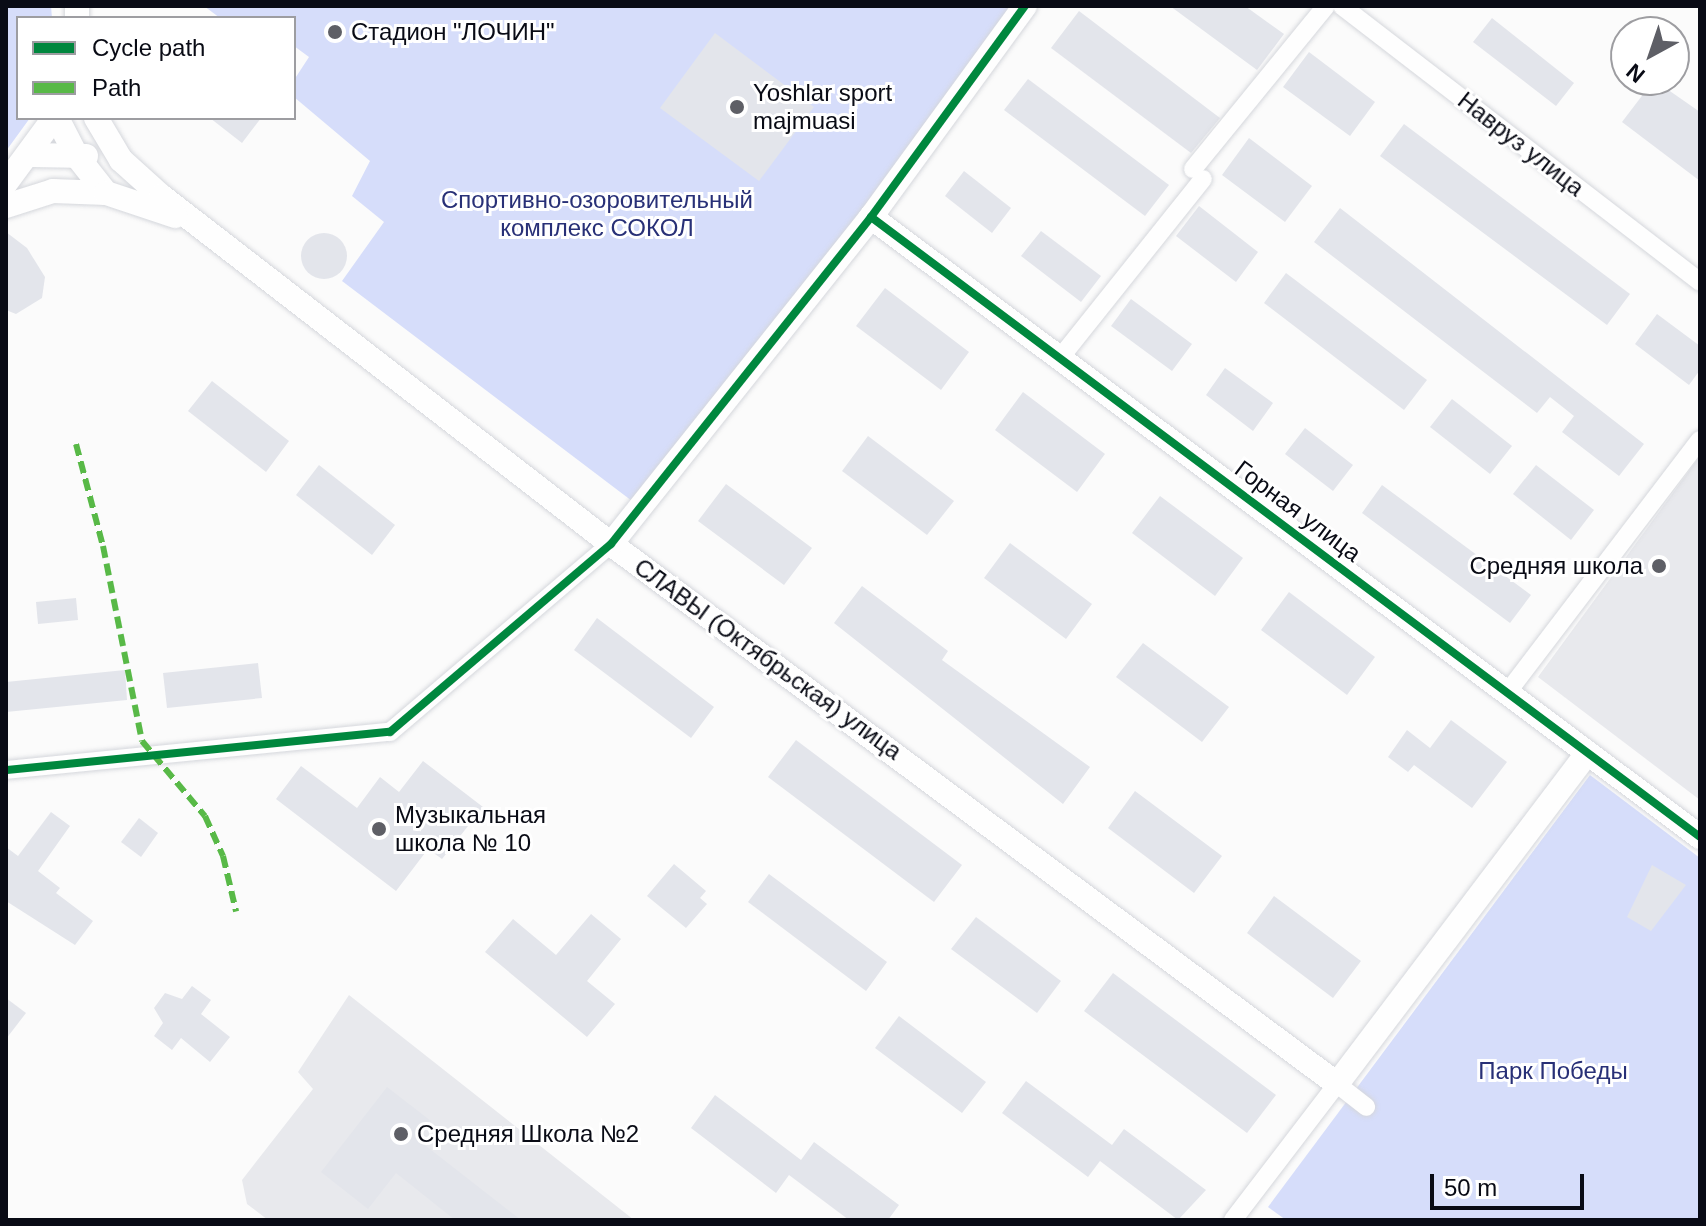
<!DOCTYPE html>
<meta charset="utf-8">
<style>
body{margin:0}
#map{position:relative;width:1706px;height:1226px;overflow:hidden;background:#fbfbfb;font-family:Helvetica,sans-serif}
div>[style]{position:absolute}
[style*='--x']{left:calc(var(--x)*1px);top:calc(var(--y)*1px);width:calc(var(--w)*1px);rotate:calc(var(--a)*1deg)}
.built>*{inset:0;background:#e8e9ed}
.green>*{inset:0;background:#d6ddfa}
.building>*{inset:0;background:#e3e5eb}
.round{border-radius:50%}
.roads{filter:drop-shadow(0 0 2px #d5d7dc) drop-shadow(0 0 2px #d5d7dc)}
.street>*{height:18px;margin:-9px;padding:0 9px;transform-origin:9px;border-radius:9px;background:#fefefe}
.secondary>*{height:24px;margin:-12px;padding:0 12px;transform-origin:12px;border-radius:12px;background:#fefefe}
.quiet>*{height:6px;margin-top:-3px;transform-origin:0;background:repeating-linear-gradient(90deg,#58b947 0 12px,transparent 0 18px)}
.cycleway>*{height:8px;margin:-4px;padding:0 4px;transform-origin:4px;border-radius:4px;background:#00873e}
.dots>*{width:22px;height:22px;translate:-50% -50%;box-sizing:border-box;border:4px solid #fff;border-radius:50%}
span{translate:-50% -50%;white-space:nowrap;text-align:center;line-height:1.15;-webkit-text-stroke:6px #fff;paint-order:stroke}
.poi-label{font-size:24px;color:#090b15}
.left{translate:0 -50%;text-align:left}
.right{translate:-100% -50%;text-align:right}
.street-label{font-size:24px;color:#090b15}
.park-label{font-size:24px;color:#283077}
.frame{position:absolute;inset:0;border:8px solid #090b15;pointer-events:none}
.legend{position:absolute;left:16px;top:16px;width:280px;height:104px;box-sizing:border-box;background:#fff;border:2px solid #9d9da1;margin:0;padding:10px 14px;list-style:none;font-size:24px;color:#090b15}
.legend li{display:flex;align-items:center;gap:16px;height:40px}
.legend b{width:40px;border:2px solid #9d9da1}
.north{position:absolute;left:1610px;top:16px;width:80px;height:80px;box-sizing:border-box;background:#fff;border:2px solid #9d9da1;border-radius:50%;rotate:220deg;font-size:22px;font-weight:700;line-height:32px;text-align:center;color:#090b15}
.north::after{content:'';display:block;margin:auto;width:28px;height:36px;background:#5e5f66;clip-path:polygon(50% 0,100% 100%,50% 72%,0 100%)}
.scale{position:absolute;left:1430px;top:1174px;width:154px;height:36px;box-sizing:border-box;border:4px solid #090b15;border-top:0;padding-left:10px;font-size:24px;line-height:28px;white-space:nowrap;color:#090b15;-webkit-text-stroke:6px #fff;paint-order:stroke}
</style>
<div id="map">
<div class="built">
<div style="clip-path:polygon(1700px 456px,1700px 800px,1538px 677px)"></div>
<div style="clip-path:polygon(349px 995px,634px 1220px,268px 1220px,247px 1204px,242px 1180px,313px 1089px,298px 1072px)"></div>
</div>
<div class="green">
<div style="clip-path:polygon(6px 6px,51px 6px,52px 18px,18px 18px,18px 118px,30px 118px,6px 151px)"></div>
<div style="clip-path:polygon(204px 6px,1013px 6px,821px 267px,632px 501px,342px 281px,384px 222px,352px 196px,370px 161px,294px 97px,294px 80px,309px 57px,294px 46px,294px 18px,220px 18px)"></div>
<div style="clip-path:polygon(1590px 775px,1700px 858px,1700px 1220px,1286px 1220px,1268px 1207px)"></div>
</div>
<div class="building">
<div style="clip-path:polygon(1170px 6px,1245px 6px,1284px 34px,1257px 70px)"></div>
<div style="clip-path:polygon(1079px 11px,1220px 118px,1191px 153px,1051px 48px)"></div>
<div style="clip-path:polygon(1492px 18px,1574px 83px,1556px 106px,1473px 42px)"></div>
<div style="clip-path:polygon(715px 33px,814px 107px,759px 181px,660px 108px)"></div>
<div style="clip-path:polygon(1309px 52px,1375px 102px,1350px 136px,1283px 87px)"></div>
<div style="clip-path:polygon(1028px 79px,1169px 185px,1145px 216px,1004px 110px)"></div>
<div style="clip-path:polygon(1654px 80px,1700px 112px,1700px 181px,1622px 122px)"></div>
<div style="clip-path:polygon(210px 118px,261px 118px,242px 143px)"></div>
<div style="clip-path:polygon(1404px 124px,1630px 294px,1607px 325px,1380px 156px)"></div>
<div style="clip-path:polygon(1249px 138px,1312px 186px,1285px 222px,1222px 175px)"></div>
<div style="clip-path:polygon(964px 171px,1011px 208px,992px 233px,945px 196px)"></div>
<div style="clip-path:polygon(1199px 206px,1258px 252px,1236px 282px,1176px 236px)"></div>
<div style="clip-path:polygon(1340px 208px,1644px 444px,1619px 476px,1562px 432px,1574px 416px,1550px 397px,1537px 413px,1314px 242px)"></div>
<div style="clip-path:polygon(1041px 231px,1101px 276px,1081px 302px,1021px 256px)"></div>
<div style="clip-path:polygon(6px 232px,27px 248px,45px 277px,42px 298px,16px 314px,6px 310px)"></div>
<div class="round" style="left:301px;top:233px;width:46px;height:46px"></div>
<div style="clip-path:polygon(1286px 273px,1427px 380px,1404px 410px,1264px 303px)"></div>
<div style="clip-path:polygon(885px 288px,969px 352px,941px 390px,856px 326px)"></div>
<div style="clip-path:polygon(1131px 299px,1192px 344px,1172px 371px,1111px 326px)"></div>
<div style="clip-path:polygon(1657px 314px,1700px 346px,1700px 370px,1689px 385px,1635px 344px)"></div>
<div style="clip-path:polygon(1225px 368px,1273px 403px,1253px 431px,1206px 395px)"></div>
<div style="clip-path:polygon(212px 381px,289px 441px,266px 472px,188px 411px)"></div>
<div style="clip-path:polygon(1023px 392px,1105px 454px,1077px 492px,995px 430px)"></div>
<div style="clip-path:polygon(1452px 399px,1512px 446px,1490px 474px,1430px 427px)"></div>
<div style="clip-path:polygon(1305px 428px,1353px 465px,1333px 491px,1285px 454px)"></div>
<div style="clip-path:polygon(868px 436px,954px 501px,927px 535px,842px 471px)"></div>
<div style="clip-path:polygon(319px 465px,395px 525px,372px 555px,296px 495px)"></div>
<div style="clip-path:polygon(1536px 465px,1594px 510px,1571px 540px,1513px 494px)"></div>
<div style="clip-path:polygon(726px 484px,812px 548px,784px 585px,698px 521px)"></div>
<div style="clip-path:polygon(1382px 485px,1531px 595px,1510px 623px,1362px 513px)"></div>
<div style="clip-path:polygon(1160px 496px,1243px 558px,1215px 596px,1132px 533px)"></div>
<div style="clip-path:polygon(1010px 543px,1092px 604px,1066px 639px,984px 578px)"></div>
<div style="clip-path:polygon(862px 586px,948px 651px,942px 660px,1090px 767px,1063px 804px,834px 623px)"></div>
<div style="clip-path:polygon(1289px 592px,1375px 657px,1347px 695px,1261px 630px)"></div>
<div style="clip-path:polygon(76px 598px,78px 620px,38px 624px,36px 602px)"></div>
<div style="clip-path:polygon(597px 618px,714px 707px,691px 738px,574px 650px)"></div>
<div style="clip-path:polygon(1143px 643px,1229px 707px,1202px 742px,1116px 677px)"></div>
<div style="clip-path:polygon(258px 663px,262px 698px,167px 708px,163px 673px)"></div>
<div style="clip-path:polygon(125px 670px,127px 700px,6px 712px,6px 682px)"></div>
<div style="clip-path:polygon(1451px 720px,1507px 762px,1472px 808px,1414px 765px,1408px 772px,1388px 757px,1407px 730px,1430px 748px)"></div>
<div style="clip-path:polygon(796px 740px,962px 865px,934px 902px,768px 777px)"></div>
<div style="clip-path:polygon(423px 761px,483px 807px,442px 859px,428px 849px,396px 891px,276px 799px,301px 766px,357px 808px,380px 777px,399px 792px)"></div>
<div style="clip-path:polygon(1135px 791px,1222px 856px,1194px 893px,1108px 828px)"></div>
<div style="clip-path:polygon(51px 812px,70px 826px,38px 871px,60px 888px,56px 893px,93px 921px,75px 945px,6px 901px,6px 847px,18px 856px)"></div>
<div style="clip-path:polygon(139px 818px,158px 833px,141px 857px,121px 842px)"></div>
<div style="clip-path:polygon(674px 864px,706px 891px,700px 898px,707px 904px,686px 928px,647px 896px)"></div>
<div style="clip-path:polygon(1652px 865px,1686px 885px,1651px 931px,1627px 917px)"></div>
<div style="clip-path:polygon(769px 874px,887px 962px,866px 991px,748px 902px)"></div>
<div style="clip-path:polygon(1274px 896px,1361px 961px,1333px 998px,1247px 933px)"></div>
<div style="clip-path:polygon(591px 914px,621px 939px,587px 981px,615px 1004px,587px 1037px,485px 952px,513px 919px,556px 955px)"></div>
<div style="clip-path:polygon(976px 917px,1061px 981px,1037px 1013px,951px 949px)"></div>
<div style="clip-path:polygon(1113px 973px,1276px 1095px,1247px 1133px,1084px 1011px)"></div>
<div style="clip-path:polygon(192px 986px,211px 1000px,201px 1014px,230px 1037px,210px 1062px,181px 1038px,172px 1050px,154px 1036px,163px 1023px,154px 1008px,165px 993px,182px 999px)"></div>
<div style="clip-path:polygon(6px 998px,26px 1013px,6px 1039px)"></div>
<div style="clip-path:polygon(899px 1016px,986px 1082px,962px 1113px,875px 1048px)"></div>
<div style="clip-path:polygon(1026px 1081px,1112px 1145px,1124px 1129px,1206px 1190px,1178px 1220px,1100px 1161px,1088px 1177px,1002px 1113px)"></div>
<div style="clip-path:polygon(387px 1087px,431px 1121px,417px 1139px,521px 1220px,455px 1220px,396px 1173px,368px 1209px,321px 1172px)"></div>
<div style="clip-path:polygon(715px 1095px,801px 1160px,814px 1142px,899px 1205px,888px 1220px,849px 1220px,789px 1175px,776px 1193px,691px 1128px)"></div>
</div>
<div class="roads">
<div class="street">
<div style="--x:1342;--y:6;--w:452;--a:37.6"></div>
<div style="--x:1193;--y:169;--w:210;--a:-50.8"></div>
<div style="--x:1060;--y:358;--w:229;--a:-51.4"></div>
<div style="--x:1507;--y:693;--w:318;--a:-52.7"></div>
<div style="--x:6;--y:770;--w:386;--a:-5.7"></div>
<div style="--x:390;--y:732;--w:290;--a:-40.4"></div>
<div style="--x:1233;--y:1220;--w:171;--a:-52.6"></div>
<div style="--x:1337;--y:1084;--w:37;--a:38"></div>
</div>
<div class="secondary">
<div style="--x:77;--y:6;--w:12;--a:90"></div>
<div style="--x:57;--y:118;--w:42;--a:62.8"></div>
<div style="--x:76;--y:155;--w:48;--a:51.7"></div>
<div style="--x:96;--y:118;--w:49;--a:59.2"></div>
<div style="--x:121;--y:160;--w:54;--a:42"></div>
<div style="--x:161;--y:196;--w:569;--a:37.72"></div>
<div style="--x:611;--y:544;--w:905;--a:36.64"></div>
<div style="--x:1337;--y:1084;--w:415;--a:-52.9"></div>
<div style="--x:31;--y:155;--w:55;--a:1"></div>
<div style="--x:6;--y:183;--w:81;--a:-53.6"></div>
<div style="--x:6;--y:206;--w:49;--a:-17.7"></div>
<div style="--x:53;--y:191;--w:53;--a:2.2"></div>
<div style="--x:106;--y:193;--w:73;--a:18.4"></div>
<div style="--x:871;--y:217;--w:1035;--a:36.79"></div>
<div style="--x:611;--y:544;--w:418;--a:-51.5"></div>
<div style="--x:871;--y:217;--w:261;--a:-53.9"></div>
</div>
</div>
<div class="quiet">
<div style="--x:76;--y:444;--w:106;--a:75.2"></div>
<div style="--x:103;--y:546;--w:199;--a:78.7"></div>
<div style="--x:142;--y:741;--w:98;--a:50"></div>
<div style="--x:205;--y:816;--w:44;--a:65.8"></div>
<div style="--x:223;--y:856;--w:57;--a:76.7"></div>
</div>
<div class="cycleway">
<div style="--x:871;--y:217;--w:1035;--a:36.79"></div>
<div style="--x:6;--y:770;--w:386;--a:-5.7"></div>
<div style="--x:390;--y:732;--w:290;--a:-40.4"></div>
<div style="--x:611;--y:544;--w:418;--a:-51.5"></div>
<div style="--x:871;--y:217;--w:261;--a:-53.9"></div>
</div>
<div class="dots">
<div style="left:335px;top:32px;background:#5e5f66"></div>
<div style="left:737px;top:107px;background:#5e5f66"></div>
<div style="left:1659px;top:566px;background:#5e5f66"></div>
<div style="left:379px;top:829px;background:#5e5f66"></div>
<div style="left:401px;top:1134px;background:#5e5f66"></div>
</div>
<div class="poi-label">
<span class="left" style="left:351px;top:32px">Стадион "ЛОЧИН"</span>
<span class="left" style="left:753px;top:107px">Yoshlar sport<br>majmuasi</span>
<span class="right" style="left:1643px;top:566px">Средняя школа</span>
<span class="left" style="left:395px;top:829px">Музыкальная<br>школа № 10</span>
<span class="left" style="left:417px;top:1134px">Средняя Школа №2</span>
</div>
<div class="street-label">
<span style="left:1521px;top:144px;rotate:38deg">Навруз улица</span>
<span style="left:1298px;top:511px;rotate:37deg">Горная улица</span>
<span style="left:768px;top:659px;rotate:36deg">СЛАВЫ (Октябрьская) улица</span>
</div>
<div class="park-label">
<span style="left:597px;top:214px">Спортивно-озоровительный<br>комплекс СОКОЛ</span>
<span style="left:1553px;top:1071px">Парк Победы</span>
</div>
<div class="frame"></div>
<ul class="legend">
<li><b style="height:10px;background:#00873e"></b>Cycle path</li>
<li><b style="height:10px;background:#58b947"></b>Path</li>
</ul>
<div class="north">N</div>
<div class="scale">50 m</div>
</div>
